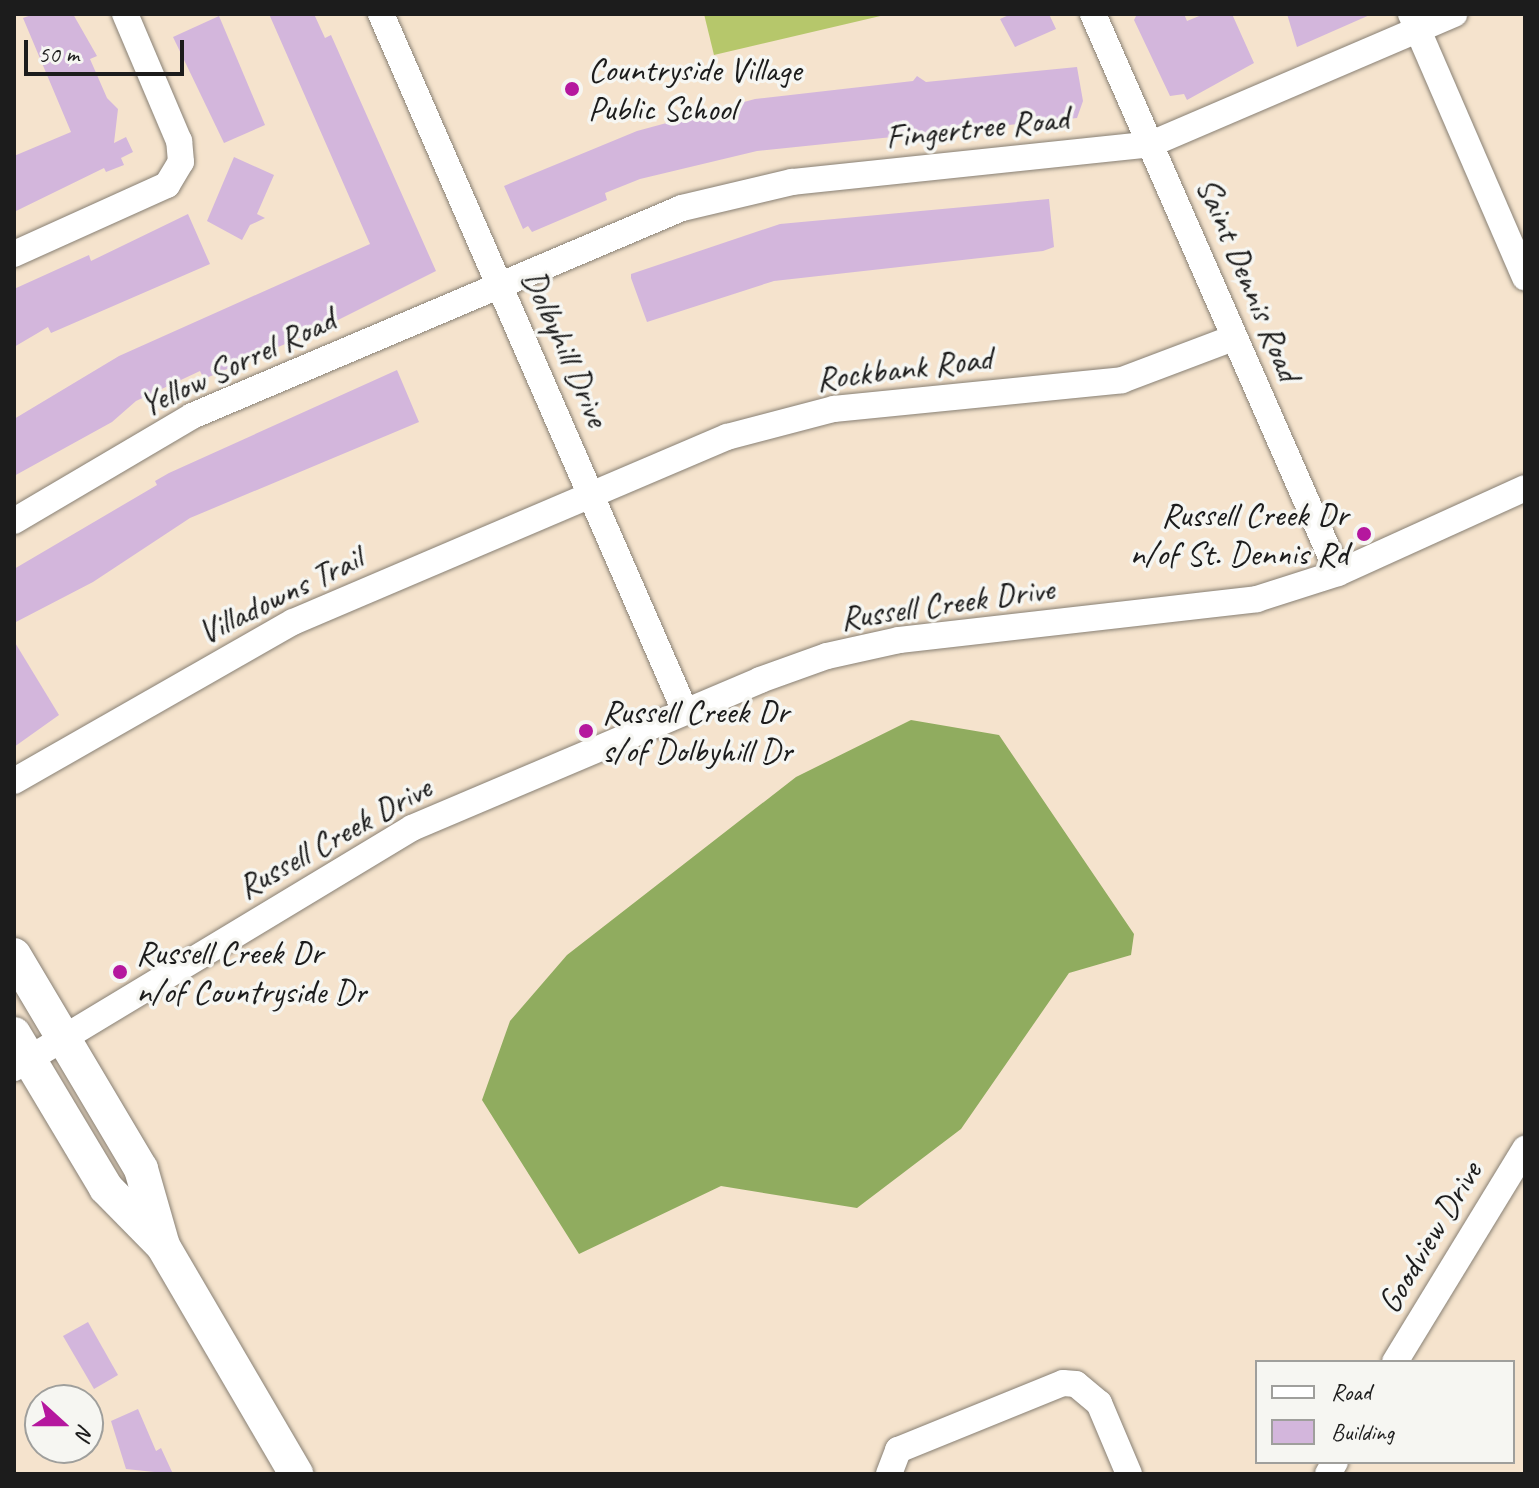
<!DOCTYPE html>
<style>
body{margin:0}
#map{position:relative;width:1539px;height:1488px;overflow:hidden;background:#f5e3cd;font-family:Caveat,sans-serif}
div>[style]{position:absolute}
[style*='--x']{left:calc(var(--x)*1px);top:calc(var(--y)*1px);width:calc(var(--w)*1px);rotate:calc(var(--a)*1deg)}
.green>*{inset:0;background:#b6c76b}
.forest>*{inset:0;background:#90ac5f}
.building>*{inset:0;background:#d3b6dc}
.roads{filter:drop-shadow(0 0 2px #888074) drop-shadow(0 0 2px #888074)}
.minor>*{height:26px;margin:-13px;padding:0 13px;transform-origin:13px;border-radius:13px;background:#fff}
.major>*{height:34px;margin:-17px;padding:0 17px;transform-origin:17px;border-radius:17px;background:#fff}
.dots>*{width:22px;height:22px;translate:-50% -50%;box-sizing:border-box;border:4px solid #f6f6f2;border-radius:50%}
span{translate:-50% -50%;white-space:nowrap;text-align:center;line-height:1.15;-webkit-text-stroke:7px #f6f6f2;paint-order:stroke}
.poi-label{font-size:34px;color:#1c1c1c}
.left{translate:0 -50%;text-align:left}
.right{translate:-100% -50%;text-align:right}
.street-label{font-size:34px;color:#1c1c1c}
.frame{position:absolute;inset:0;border:16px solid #1c1c1c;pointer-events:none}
.legend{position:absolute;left:1255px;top:1360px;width:260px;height:104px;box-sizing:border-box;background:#f6f6f2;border:2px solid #9f9f9c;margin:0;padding:10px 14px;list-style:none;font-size:24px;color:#1c1c1c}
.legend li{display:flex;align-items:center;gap:16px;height:40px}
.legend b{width:40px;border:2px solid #9f9f9c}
.north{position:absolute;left:24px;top:1384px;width:80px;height:80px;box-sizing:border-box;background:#f6f6f2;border:2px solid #9f9f9c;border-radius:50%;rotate:111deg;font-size:22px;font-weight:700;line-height:32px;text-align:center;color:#1c1c1c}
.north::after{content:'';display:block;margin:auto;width:28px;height:36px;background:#b5179e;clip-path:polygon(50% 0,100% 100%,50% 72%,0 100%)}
.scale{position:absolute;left:24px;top:40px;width:160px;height:36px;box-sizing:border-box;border:4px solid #1c1c1c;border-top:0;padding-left:10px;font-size:24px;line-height:28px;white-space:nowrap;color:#1c1c1c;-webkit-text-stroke:6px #f6f6f2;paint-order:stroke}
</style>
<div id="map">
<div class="green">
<div style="clip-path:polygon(704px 14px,889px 14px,714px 55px)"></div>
</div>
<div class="forest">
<div style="clip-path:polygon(911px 720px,999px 735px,1134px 934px,1131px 955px,1069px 973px,961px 1129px,857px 1208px,721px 1186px,579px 1254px,482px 1100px,510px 1021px,567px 955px,796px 777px)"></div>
</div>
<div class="building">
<div style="clip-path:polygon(34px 14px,73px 14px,97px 56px,90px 59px,107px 98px,118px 109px,114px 143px,126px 137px,133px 152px,121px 158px,124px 165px,106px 172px,104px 168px,14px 212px,14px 156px,71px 132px,23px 18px)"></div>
<div style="clip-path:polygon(269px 14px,314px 14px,325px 38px,331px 35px,436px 271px,322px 328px,204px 379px,200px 371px,136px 401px,112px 422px,14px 476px,14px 419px,119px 356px,370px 244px)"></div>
<div style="clip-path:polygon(1011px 14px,1049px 14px,1056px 29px,1015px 47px,1000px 19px)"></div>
<div style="clip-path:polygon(1137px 14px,1184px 14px,1187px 21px,1204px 14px,1232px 14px,1254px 63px,1187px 100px,1184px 94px,1170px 96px,1134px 20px)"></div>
<div style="clip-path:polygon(1287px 14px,1372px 14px,1297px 47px)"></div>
<div style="clip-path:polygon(219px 16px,265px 125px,224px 143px,173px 37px)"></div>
<div style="clip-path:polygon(1077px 67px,1083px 101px,1077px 118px,757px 151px,640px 179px,605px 193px,607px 200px,532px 232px,528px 226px,523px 229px,504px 186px,637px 131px,755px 99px,913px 81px,917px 76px,926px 82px)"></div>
<div style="clip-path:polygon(234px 157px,274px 175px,257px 214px,265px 218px,250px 225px,242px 240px,207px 221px)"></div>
<div style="clip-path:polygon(1049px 199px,1054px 247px,1043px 251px,774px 281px,647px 322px,631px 278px,631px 274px,780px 224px)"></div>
<div style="clip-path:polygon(188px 214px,210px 264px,51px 333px,48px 327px,14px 347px,14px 289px,89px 255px,91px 261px)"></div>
<div style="clip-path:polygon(397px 370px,419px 422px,190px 518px,93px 582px,14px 623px,14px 569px,157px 485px,155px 481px,169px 473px)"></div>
<div style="clip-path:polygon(14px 641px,59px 715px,14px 747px)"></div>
<div style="clip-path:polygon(88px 1322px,118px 1375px,94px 1389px,63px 1336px)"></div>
<div style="clip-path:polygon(138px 1409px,156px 1451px,161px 1448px,173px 1474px,126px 1469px,111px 1421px)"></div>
</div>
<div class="roads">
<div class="minor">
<div style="--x:381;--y:14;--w:760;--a:66.44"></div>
<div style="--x:1093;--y:14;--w:610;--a:66.33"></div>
<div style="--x:1411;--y:14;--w:287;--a:66.6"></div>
<div style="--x:14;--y:254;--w:168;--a:-24.3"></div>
<div style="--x:167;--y:185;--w:27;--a:-59"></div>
<div style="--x:181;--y:162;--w:21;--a:-95"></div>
<div style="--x:179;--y:141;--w:138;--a:-113"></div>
<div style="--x:14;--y:521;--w:207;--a:-30.5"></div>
<div style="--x:192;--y:416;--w:532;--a:-23"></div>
<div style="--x:682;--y:208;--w:113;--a:-13.3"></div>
<div style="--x:792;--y:182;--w:361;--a:-6"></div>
<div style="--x:1151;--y:144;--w:330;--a:-23.2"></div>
<div style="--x:14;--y:781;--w:321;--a:-29.7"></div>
<div style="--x:293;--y:622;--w:472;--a:-23.1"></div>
<div style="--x:727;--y:437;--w:111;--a:-14.7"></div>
<div style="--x:834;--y:409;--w:289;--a:-5.7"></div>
<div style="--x:1122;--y:380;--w:119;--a:-20.7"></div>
<div style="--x:14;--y:1068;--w:465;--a:-31.1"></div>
<div style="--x:412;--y:828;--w:378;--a:-23"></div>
<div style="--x:760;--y:680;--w:71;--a:-19.7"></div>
<div style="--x:827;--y:656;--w:74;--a:-12.5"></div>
<div style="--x:899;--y:640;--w:360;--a:-6.5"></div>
<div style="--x:1257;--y:599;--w:85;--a:-17.8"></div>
<div style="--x:1338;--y:573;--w:205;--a:-24.4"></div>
<div style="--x:1395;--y:1362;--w:250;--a:-58.6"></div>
<div style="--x:889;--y:1474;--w:26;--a:-69"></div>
<div style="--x:898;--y:1450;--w:178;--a:-22.1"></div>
<div style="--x:1063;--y:1383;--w:13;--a:4"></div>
<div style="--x:1076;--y:1384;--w:30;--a:40"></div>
<div style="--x:1099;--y:1403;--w:77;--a:67.1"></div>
<div style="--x:1328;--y:1474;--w:14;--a:-60"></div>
</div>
<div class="major">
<div style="--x:14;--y:955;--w:249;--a:59.3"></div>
<div style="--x:141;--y:1169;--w:76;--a:74"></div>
<div style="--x:14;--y:1034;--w:179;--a:59.1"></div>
<div style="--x:106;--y:1188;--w:81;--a:45.5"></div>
<div style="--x:163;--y:1246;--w:264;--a:59.7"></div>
</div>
</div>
<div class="dots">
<div style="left:572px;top:89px;background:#b5179e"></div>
<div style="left:1364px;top:534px;background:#b5179e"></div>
<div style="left:586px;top:731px;background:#b5179e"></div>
<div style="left:120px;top:972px;background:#b5179e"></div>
</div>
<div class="poi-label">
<span class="left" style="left:588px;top:89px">Countryside Village<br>Public School</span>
<span class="right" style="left:1348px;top:534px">Russell Creek Dr<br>n/of St. Dennis Rd</span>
<span class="left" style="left:602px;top:731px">Russell Creek Dr<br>s/of Dolbyhill Dr</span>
<span class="left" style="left:136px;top:972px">Russell Creek Dr<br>n/of Countryside Dr</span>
</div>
<div class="street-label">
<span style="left:977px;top:127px;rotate:-6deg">Fingertree Road</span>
<span style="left:1249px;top:279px;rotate:67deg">Saint Dennis Road</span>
<span style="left:566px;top:348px;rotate:66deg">Dolbyhill Drive</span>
<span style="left:237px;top:362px;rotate:-25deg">Yellow Sorrel Road</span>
<span style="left:904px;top:368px;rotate:-7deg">Rockbank Road</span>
<span style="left:280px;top:595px;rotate:-26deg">Villadowns Trail</span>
<span style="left:947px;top:603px;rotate:-8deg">Russell Creek Drive</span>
<span style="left:334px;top:837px;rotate:-29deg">Russell Creek Drive</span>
<span style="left:1429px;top:1237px;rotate:-59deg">Goodview Drive</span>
</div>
<div class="frame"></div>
<ul class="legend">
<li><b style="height:10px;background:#fff"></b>Road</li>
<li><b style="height:22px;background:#d3b6dc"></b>Building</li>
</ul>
<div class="north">N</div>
<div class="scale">50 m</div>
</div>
